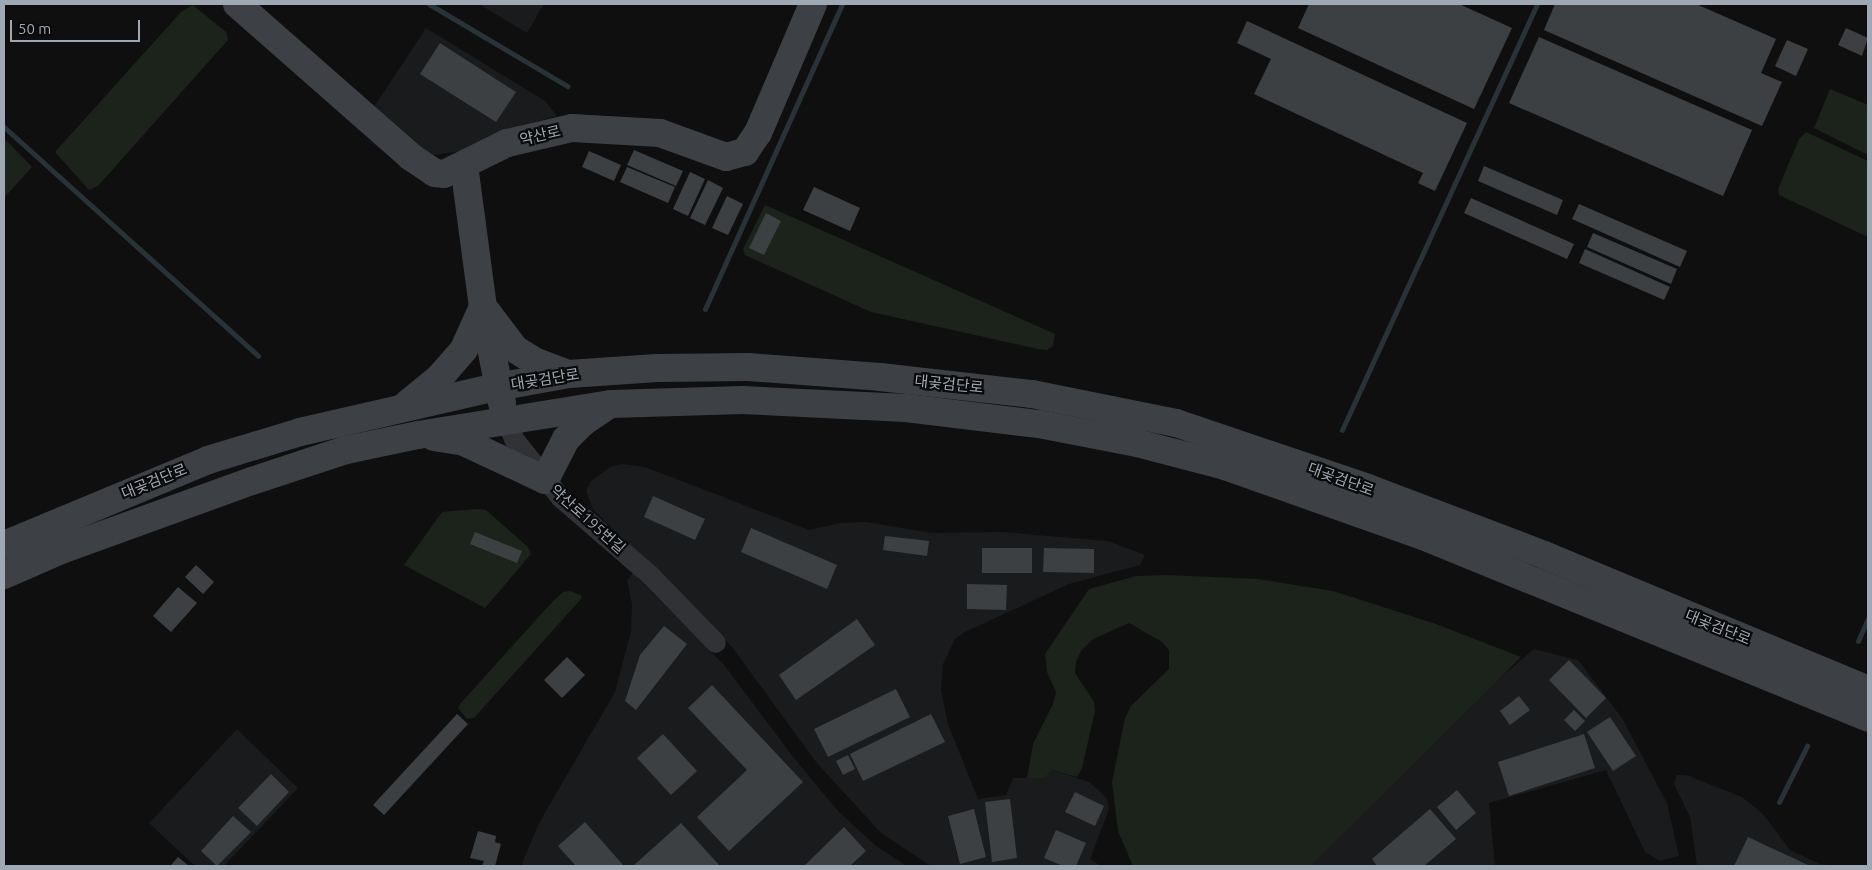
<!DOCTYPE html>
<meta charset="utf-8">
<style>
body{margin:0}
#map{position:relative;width:1872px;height:870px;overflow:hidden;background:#0f0f10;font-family:Ubuntu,"Noto Sans KR",sans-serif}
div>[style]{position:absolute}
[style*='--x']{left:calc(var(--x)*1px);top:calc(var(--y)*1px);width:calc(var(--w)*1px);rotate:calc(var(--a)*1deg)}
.built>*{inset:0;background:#1a1b1d}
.green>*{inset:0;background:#1b231b}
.stream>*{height:5px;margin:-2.5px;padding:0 2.5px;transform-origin:2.5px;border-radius:2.5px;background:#273337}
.building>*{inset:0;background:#3d4043}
.street>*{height:20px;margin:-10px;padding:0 10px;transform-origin:10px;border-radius:10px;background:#303236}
.secondary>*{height:28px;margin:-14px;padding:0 14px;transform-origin:14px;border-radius:14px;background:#3d4146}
span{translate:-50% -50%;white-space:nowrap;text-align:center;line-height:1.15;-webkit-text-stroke:4.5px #0a0a0b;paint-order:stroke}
.street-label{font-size:15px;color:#9ea9b3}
.frame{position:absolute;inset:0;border:5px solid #9ea9b3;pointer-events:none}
.scale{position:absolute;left:10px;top:20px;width:130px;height:22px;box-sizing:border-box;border:2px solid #9ea9b3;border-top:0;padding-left:6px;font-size:15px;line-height:18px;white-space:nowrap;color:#9ea9b3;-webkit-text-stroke:4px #0a0a0b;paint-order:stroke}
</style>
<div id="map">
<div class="built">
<div style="clip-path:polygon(479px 4px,544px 4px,527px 33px)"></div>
<div style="clip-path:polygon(426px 28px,545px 101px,557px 116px,522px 125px,461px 151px,434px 155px,424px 151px,374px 107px)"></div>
<div style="clip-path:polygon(622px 464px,645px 467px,809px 530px,840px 523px,866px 522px,932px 533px,1002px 532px,1108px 541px,1145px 555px,1140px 565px,1069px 584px,965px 632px,955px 639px,943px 664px,941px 690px,948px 724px,978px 799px,1006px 795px,1013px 778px,1043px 778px,1052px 770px,1089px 782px,1107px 798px,1109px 809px,1090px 859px,1101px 866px,931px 866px,881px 833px,816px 762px,732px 647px,593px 509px,586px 491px,590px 482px,610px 467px)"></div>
<div style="clip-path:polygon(633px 573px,725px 666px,794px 758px,838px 811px,876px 846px,907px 866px,521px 866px,539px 823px,615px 692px,631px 631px,632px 604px,627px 580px)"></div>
<div style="clip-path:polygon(1534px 649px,1578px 660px,1622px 718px,1667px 803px,1679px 856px,1660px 861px,1645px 852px,1606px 770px,1489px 803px,1495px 866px,1311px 866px,1495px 682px)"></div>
<div style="clip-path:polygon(237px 729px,298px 788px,224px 866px,195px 866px,149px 823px)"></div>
<div style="clip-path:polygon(1677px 775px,1686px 775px,1742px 797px,1763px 814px,1790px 850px,1820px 864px,1839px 866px,1697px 866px,1690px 817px,1674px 784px)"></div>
</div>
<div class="green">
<div style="clip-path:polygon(193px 5px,226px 32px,228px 40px,98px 186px,89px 190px,55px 152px,181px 12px)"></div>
<div style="clip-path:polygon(1830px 89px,1868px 105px,1868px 155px,1814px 128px)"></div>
<div style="clip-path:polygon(1806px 132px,1868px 161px,1868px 237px,1779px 195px,1778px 189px,1799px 139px)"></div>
<div style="clip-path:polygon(4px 138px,32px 167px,4px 198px)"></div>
<div style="clip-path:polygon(765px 205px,1055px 334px,1053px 346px,1047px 350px,1038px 349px,871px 312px,745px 255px,743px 249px)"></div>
<div style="clip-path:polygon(476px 509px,486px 510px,528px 547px,531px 554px,485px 608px,404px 565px,442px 512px)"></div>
<div style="clip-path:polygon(1167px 575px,1258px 579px,1333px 591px,1436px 624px,1521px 657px,1311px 866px,1133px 866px,1118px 831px,1112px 782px,1125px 718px,1131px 706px,1169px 669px,1169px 650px,1162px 642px,1129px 623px,1093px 639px,1081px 651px,1076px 662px,1075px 673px,1094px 702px,1095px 711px,1082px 768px,1077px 777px,1052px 770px,1044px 778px,1027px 778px,1033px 744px,1053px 704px,1056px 692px,1047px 672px,1045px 654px,1089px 589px,1136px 576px)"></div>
<div style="clip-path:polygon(570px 591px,581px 595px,582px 598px,474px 718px,467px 719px,458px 708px,460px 704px,553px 601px,563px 592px)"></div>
</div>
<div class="stream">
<div style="--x:429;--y:4;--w:161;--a:30.7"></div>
<div style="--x:4;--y:127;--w:342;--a:42"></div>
<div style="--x:705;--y:309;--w:334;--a:-65.8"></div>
<div style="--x:1342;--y:430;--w:469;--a:-65.4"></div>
<div style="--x:1858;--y:641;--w:24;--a:-66"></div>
<div style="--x:1779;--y:802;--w:63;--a:-63.4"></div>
</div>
<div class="building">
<div style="clip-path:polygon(1309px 4px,1459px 4px,1512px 28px,1474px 109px,1298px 28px)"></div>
<div style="clip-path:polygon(1555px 4px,1696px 4px,1776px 39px,1761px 73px,1782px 82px,1762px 126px,1544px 30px)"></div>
<div style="clip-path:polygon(1247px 21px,1467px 123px,1435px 191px,1418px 183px,1423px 173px,1254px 94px,1271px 59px,1237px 43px)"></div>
<div style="clip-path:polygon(1846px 28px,1868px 38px,1862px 56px,1838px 45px)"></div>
<div style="clip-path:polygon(1539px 37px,1752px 130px,1723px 196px,1509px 103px)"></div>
<div style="clip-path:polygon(1787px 40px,1808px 49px,1796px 76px,1775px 66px)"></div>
<div style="clip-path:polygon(440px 43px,516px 92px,496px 122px,420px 74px)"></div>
<div style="clip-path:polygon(634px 150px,683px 171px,676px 186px,627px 165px)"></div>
<div style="clip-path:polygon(589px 151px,621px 165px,614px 181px,582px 167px)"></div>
<div style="clip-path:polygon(1484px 166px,1563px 200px,1557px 215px,1478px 181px)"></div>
<div style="clip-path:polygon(627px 167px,675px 187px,668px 203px,620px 182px)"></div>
<div style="clip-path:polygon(690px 172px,705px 179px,688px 216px,673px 209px)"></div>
<div style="clip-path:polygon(708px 180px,723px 188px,705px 225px,690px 218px)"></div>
<div style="clip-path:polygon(814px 187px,860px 208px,850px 231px,803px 210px)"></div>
<div style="clip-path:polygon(727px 196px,743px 204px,728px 235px,712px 228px)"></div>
<div style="clip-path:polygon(1471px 198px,1574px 244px,1567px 259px,1464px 213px)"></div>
<div style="clip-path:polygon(1579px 204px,1687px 251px,1680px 267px,1572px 219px)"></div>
<div style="clip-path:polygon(766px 213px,781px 221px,764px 255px,749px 248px)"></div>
<div style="clip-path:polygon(1593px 233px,1677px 269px,1671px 284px,1587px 247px)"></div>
<div style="clip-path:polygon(1585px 249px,1670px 287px,1664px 300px,1579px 263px)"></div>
<div style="clip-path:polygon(653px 496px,705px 519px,695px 540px,644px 517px)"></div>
<div style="clip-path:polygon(751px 528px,837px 565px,827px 589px,741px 552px)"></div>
<div style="clip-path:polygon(475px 532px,522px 551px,517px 563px,470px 544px)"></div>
<div style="clip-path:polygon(885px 536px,929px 541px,927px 556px,883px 550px)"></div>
<div style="clip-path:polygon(982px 548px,1032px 548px,1032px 573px,982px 573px)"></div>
<div style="clip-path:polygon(1044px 548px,1094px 549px,1094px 573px,1043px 572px)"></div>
<div style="clip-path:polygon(196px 565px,214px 582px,203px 594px,185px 577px)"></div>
<div style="clip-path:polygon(967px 584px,1007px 585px,1006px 610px,967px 609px)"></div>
<div style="clip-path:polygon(178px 587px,197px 603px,171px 632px,153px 616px)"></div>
<div style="clip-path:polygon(857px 619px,875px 645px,796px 700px,779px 675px)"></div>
<div style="clip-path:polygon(664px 626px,687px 644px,636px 710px,625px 701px,640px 655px)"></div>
<div style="clip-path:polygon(567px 657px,585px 675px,562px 698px,544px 680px)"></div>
<div style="clip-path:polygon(1569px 660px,1606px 698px,1586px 718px,1549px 680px)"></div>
<div style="clip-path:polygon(712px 685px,803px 782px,729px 851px,697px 817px,747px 770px,688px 708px)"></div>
<div style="clip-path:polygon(896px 689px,910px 717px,828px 757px,814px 729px)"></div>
<div style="clip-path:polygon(1519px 696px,1530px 710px,1510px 725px,1500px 711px)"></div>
<div style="clip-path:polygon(1574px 710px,1585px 721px,1575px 731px,1564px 720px)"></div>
<div style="clip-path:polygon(457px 714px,468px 724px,384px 815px,373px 805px)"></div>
<div style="clip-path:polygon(931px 714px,945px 742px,863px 781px,850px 754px)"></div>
<div style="clip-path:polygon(1610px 717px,1636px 756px,1613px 771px,1587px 732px)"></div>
<div style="clip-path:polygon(663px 734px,697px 771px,671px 795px,637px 758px)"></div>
<div style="clip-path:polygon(1584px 734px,1595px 768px,1509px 796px,1498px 762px)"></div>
<div style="clip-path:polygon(848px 755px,855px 769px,843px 775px,836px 761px)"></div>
<div style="clip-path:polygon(271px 774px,289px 792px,257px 826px,238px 808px)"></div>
<div style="clip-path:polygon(1457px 790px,1476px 813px,1456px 830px,1437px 807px)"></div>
<div style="clip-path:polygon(1075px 792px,1104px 806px,1095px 826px,1065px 812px)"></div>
<div style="clip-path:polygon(1010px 799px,1017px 858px,992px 862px,985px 802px)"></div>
<div style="clip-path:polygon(974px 809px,986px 857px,960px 864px,948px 816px)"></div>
<div style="clip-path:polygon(1430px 809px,1456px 839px,1424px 866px,1377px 866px,1372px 859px)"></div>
<div style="clip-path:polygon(233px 816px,251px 832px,217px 866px,201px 851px)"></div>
<div style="clip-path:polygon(585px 822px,624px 866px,576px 866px,558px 846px)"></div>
<div style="clip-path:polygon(681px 823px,720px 866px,633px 866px)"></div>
<div style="clip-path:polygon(844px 827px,866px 851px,850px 866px,804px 866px)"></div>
<div style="clip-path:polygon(1056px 830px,1086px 843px,1076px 866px,1063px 866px,1044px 858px)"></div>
<div style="clip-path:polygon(478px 831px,496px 836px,495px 842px,501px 844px,495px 866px,482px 866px,484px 861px,470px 858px)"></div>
<div style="clip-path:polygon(1748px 837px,1810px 866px,1734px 866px)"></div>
<div style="clip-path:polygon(178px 857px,189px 866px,170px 866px)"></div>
</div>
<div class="street">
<div style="--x:506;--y:419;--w:22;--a:68"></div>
<div style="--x:514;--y:439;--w:75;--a:51.5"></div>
<div style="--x:561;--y:498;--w:119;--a:40.9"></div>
<div style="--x:651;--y:576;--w:93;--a:45.9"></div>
</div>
<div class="secondary">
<div style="--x:237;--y:4;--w:232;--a:41.3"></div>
<div style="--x:411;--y:157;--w:29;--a:34"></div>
<div style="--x:435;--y:173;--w:9;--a:6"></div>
<div style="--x:444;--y:174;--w:70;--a:-26.2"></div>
<div style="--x:507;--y:143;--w:67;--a:-13"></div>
<div style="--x:572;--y:128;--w:88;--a:3.3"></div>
<div style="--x:660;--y:133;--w:70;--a:20"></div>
<div style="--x:726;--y:157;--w:20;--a:-15"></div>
<div style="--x:745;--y:152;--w:23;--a:-56"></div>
<div style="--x:758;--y:133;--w:140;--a:-66.9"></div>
<div style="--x:464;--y:165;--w:143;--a:82.4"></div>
<div style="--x:483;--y:307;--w:98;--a:78.8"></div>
<div style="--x:487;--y:312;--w:46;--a:52.9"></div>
<div style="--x:515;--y:349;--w:22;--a:32"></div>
<div style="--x:534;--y:361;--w:36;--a:21"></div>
<div style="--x:407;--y:404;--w:43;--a:-39.3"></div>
<div style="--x:440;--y:377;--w:37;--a:-49"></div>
<div style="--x:464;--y:349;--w:46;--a:-65.7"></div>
<div style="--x:434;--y:437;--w:30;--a:9"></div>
<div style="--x:464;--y:442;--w:89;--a:25.1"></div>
<div style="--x:545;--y:480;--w:46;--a:-62.9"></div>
<div style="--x:566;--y:439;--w:23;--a:-45"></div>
<div style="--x:582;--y:423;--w:30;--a:-34"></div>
<div style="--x:4;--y:545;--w:221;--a:-22.6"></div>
<div style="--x:208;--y:460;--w:96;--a:-16.9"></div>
<div style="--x:300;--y:432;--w:202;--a:-12.9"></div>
<div style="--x:497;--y:387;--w:73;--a:-10.2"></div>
<div style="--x:569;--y:374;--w:88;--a:-3.9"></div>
<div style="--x:657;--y:368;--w:91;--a:-0.6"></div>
<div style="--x:748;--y:367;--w:132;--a:4.3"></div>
<div style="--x:880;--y:377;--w:153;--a:6.4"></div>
<div style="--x:1032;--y:394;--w:147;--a:11.4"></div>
<div style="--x:1176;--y:423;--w:203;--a:18.7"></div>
<div style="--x:1368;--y:488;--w:188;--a:20.8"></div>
<div style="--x:1544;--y:555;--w:351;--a:22.6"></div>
<div style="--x:4;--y:575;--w:62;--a:-23.7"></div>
<div style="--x:61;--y:550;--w:203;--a:-19.9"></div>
<div style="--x:252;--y:481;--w:99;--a:-18.3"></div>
<div style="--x:346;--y:450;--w:74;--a:-11.8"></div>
<div style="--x:418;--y:435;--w:195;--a:-9.1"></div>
<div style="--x:611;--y:404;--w:132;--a:-1.7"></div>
<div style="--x:743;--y:400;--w:163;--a:2.8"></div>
<div style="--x:906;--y:408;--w:134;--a:6.9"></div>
<div style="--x:1039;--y:424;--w:100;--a:11"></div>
<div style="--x:1137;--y:443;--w:91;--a:14.6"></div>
<div style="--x:1225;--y:466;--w:210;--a:19.5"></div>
<div style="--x:1423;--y:536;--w:481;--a:22.2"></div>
</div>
<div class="street-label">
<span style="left:540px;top:135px;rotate:-13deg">약산로</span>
<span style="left:545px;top:379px;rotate:-9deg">대곶검단로</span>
<span style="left:949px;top:384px;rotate:6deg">대곶검단로</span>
<span style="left:1341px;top:479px;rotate:20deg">대곶검단로</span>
<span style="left:154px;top:481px;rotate:-22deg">대곶검단로</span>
<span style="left:588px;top:519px;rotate:42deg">약산로195번길</span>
<span style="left:1718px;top:627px;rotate:22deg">대곶검단로</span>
</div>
<div class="frame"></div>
<div class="scale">50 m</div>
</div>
